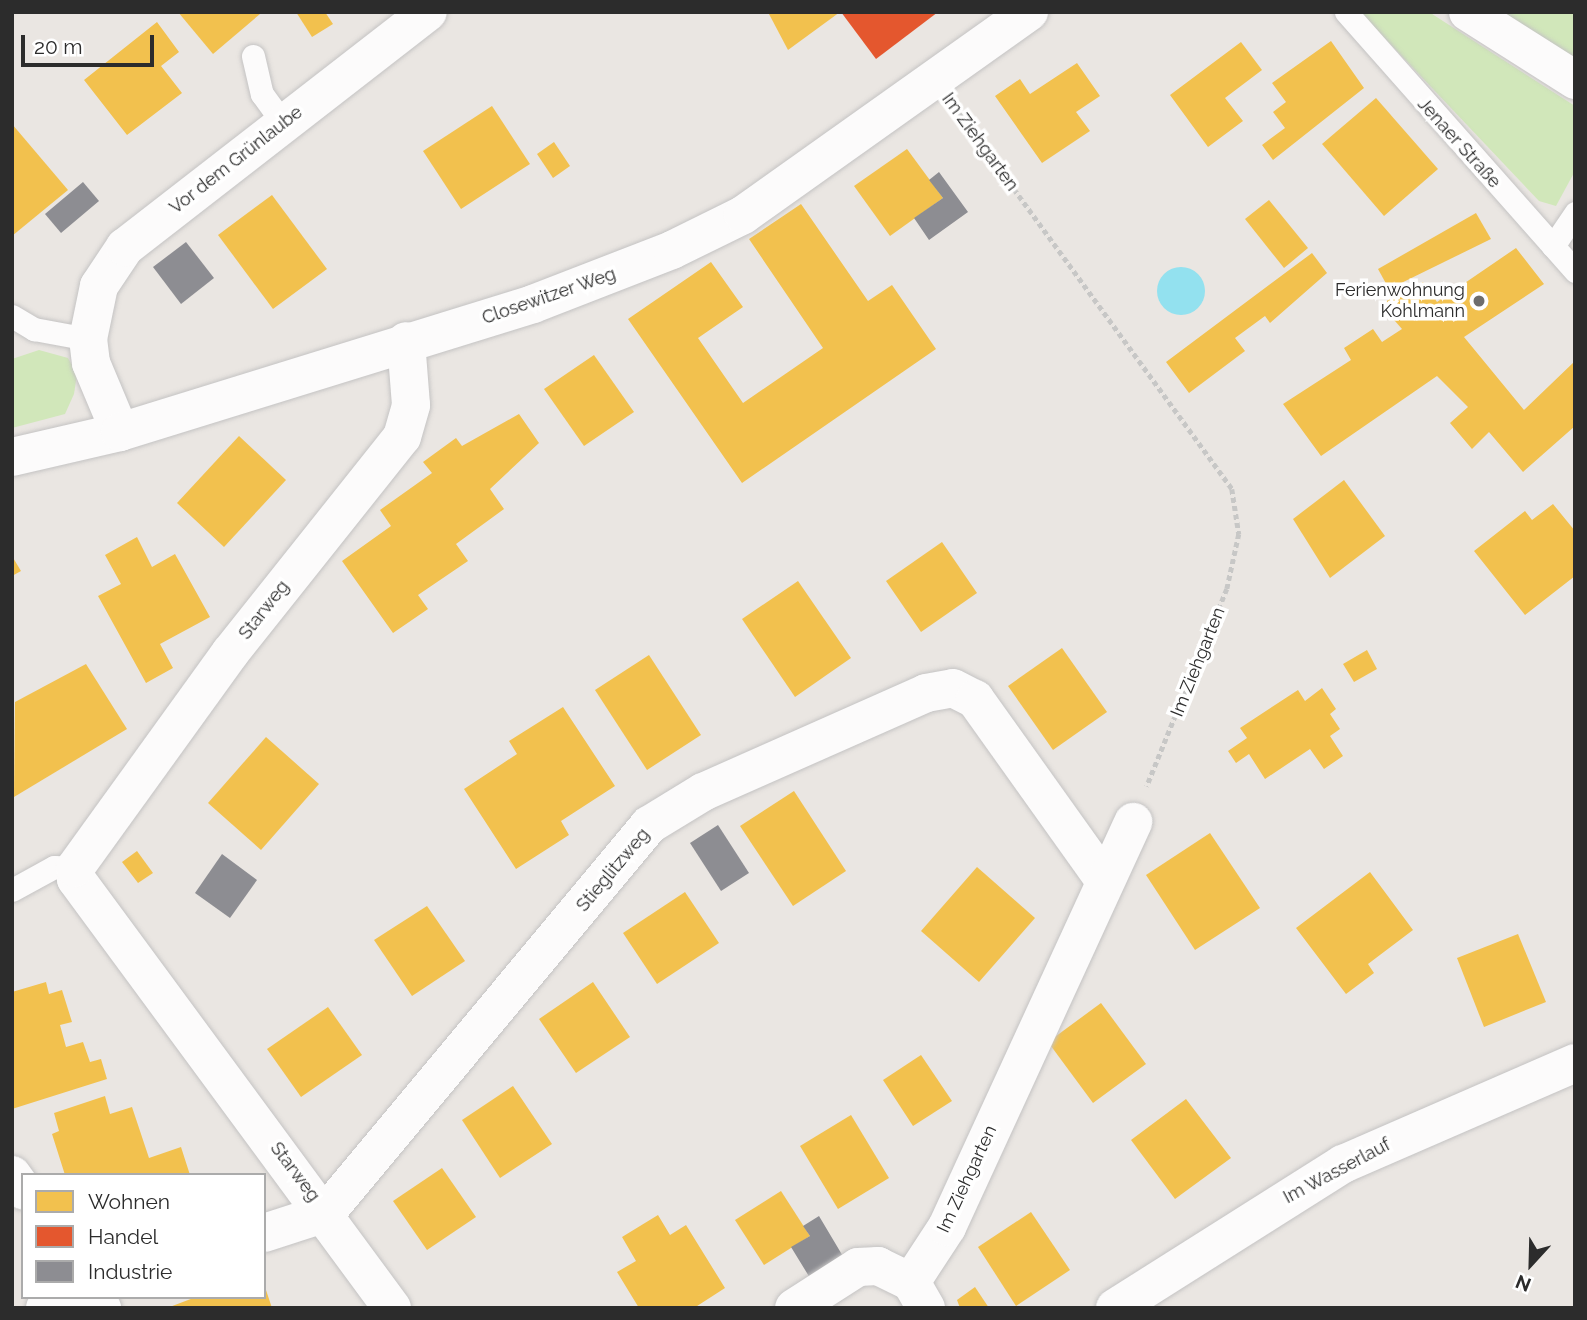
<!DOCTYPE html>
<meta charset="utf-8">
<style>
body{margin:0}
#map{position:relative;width:1587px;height:1320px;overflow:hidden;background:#eae6e2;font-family:Raleway,sans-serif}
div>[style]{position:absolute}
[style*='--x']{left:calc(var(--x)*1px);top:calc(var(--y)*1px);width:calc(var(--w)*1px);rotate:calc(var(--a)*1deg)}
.green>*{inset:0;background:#d1e7ba}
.water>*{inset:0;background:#93e1ef}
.round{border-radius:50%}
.homes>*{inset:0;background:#f2c14e}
.shops>*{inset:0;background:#e4572e}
.industry>*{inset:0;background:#8d8d92}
.path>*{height:4.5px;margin-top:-2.25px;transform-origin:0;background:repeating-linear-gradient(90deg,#c7c7c6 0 5px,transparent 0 8.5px)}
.roads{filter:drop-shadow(0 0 2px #c4c3c3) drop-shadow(0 0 2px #c4c3c3)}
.service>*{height:23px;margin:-11.5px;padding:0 11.5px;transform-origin:11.5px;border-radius:11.5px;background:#fcfbfb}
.minor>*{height:38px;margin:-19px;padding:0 19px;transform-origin:19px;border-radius:19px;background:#fcfbfb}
.tertiary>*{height:38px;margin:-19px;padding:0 19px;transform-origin:19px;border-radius:19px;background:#fcfbfb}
.dots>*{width:19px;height:19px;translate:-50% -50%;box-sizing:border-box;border:4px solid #fff;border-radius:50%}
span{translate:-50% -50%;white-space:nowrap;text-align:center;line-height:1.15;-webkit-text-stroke:7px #fff;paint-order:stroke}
.street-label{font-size:18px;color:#2c2c2c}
.poi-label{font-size:18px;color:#2c2c2c}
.right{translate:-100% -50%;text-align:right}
.frame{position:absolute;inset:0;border:14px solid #2c2c2c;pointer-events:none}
.legend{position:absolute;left:21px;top:1173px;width:245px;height:126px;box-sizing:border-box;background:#fff;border:2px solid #ababab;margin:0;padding:9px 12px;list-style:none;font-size:21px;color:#2c2c2c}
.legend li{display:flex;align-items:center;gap:14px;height:35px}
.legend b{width:35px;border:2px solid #ababab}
.north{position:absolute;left:1496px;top:1229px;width:70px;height:70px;-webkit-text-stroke:5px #fff;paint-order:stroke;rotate:202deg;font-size:19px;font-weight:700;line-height:28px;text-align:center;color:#2c2c2c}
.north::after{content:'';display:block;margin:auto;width:24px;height:32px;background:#2c2c2c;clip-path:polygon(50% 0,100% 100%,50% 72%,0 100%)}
.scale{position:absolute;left:21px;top:35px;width:133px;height:32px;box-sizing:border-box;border:4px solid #2c2c2c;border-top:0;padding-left:9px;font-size:21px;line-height:24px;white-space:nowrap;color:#2c2c2c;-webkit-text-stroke:5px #fff;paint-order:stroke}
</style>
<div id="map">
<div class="green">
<div style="clip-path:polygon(1360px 12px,1429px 12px,1575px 106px,1575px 171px,1556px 206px,1539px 201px)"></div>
<div style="clip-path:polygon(1498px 12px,1575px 12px,1575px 61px)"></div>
<div style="clip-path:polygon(39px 350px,68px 358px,77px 374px,74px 394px,65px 414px,12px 428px,12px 359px)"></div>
</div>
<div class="water">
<div class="round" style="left:1157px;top:267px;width:48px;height:48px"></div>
</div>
<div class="homes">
<div style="clip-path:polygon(178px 12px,258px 12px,260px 14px,213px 54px)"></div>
<div style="clip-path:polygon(296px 12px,325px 12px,333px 24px,312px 37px)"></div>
<div style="clip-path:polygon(840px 12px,788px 50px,769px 14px,773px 12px)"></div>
<div style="clip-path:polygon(157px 22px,179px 52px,161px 66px,182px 93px,127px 135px,84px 80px)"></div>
<div style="clip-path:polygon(1331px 41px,1364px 88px,1273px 160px,1262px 145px,1285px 128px,1273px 112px,1286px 102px,1272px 83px)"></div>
<div style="clip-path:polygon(1241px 42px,1262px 70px,1225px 98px,1243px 121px,1208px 147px,1170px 95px)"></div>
<div style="clip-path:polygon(1077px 63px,1100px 96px,1076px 112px,1090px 131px,1042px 163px,995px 96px,1020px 79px,1030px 94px)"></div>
<div style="clip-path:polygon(1376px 98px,1438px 169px,1384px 216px,1322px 144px)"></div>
<div style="clip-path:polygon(492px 106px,530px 164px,461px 209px,423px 151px)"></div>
<div style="clip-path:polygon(12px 124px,68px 190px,12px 236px)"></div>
<div style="clip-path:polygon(554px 142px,570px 166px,553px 178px,537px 154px)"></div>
<div style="clip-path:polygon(907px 149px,943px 198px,890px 236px,854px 186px)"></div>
<div style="clip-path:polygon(272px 195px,327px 269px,273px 309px,218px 235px)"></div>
<div style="clip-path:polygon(1269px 200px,1308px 248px,1284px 268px,1245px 219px)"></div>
<div style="clip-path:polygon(801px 204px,868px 301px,892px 285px,936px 349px,742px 483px,628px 319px,711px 262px,743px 307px,698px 338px,743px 403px,823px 348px,749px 239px)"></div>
<div style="clip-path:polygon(1476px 213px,1491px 239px,1389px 289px,1378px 269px)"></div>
<div style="clip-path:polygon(1516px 248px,1544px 284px,1464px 337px,1524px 410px,1575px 361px,1575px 426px,1523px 472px,1489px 432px,1472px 449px,1450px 423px,1468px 407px,1437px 376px,1321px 456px,1283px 404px,1351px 360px,1344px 348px,1373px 329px,1382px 342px,1402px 329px,1381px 305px,1400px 292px,1405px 298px,1423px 282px,1437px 302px)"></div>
<div style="clip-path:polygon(1312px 253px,1327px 273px,1270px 323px,1265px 316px,1235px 338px,1245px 351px,1189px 393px,1166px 362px)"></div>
<div style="clip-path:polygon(594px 355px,634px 412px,584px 446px,544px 389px)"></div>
<div style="clip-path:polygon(519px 414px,539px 443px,490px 489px,504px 509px,456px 544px,468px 561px,418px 595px,428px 609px,393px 633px,342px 561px,391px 526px,380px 510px,432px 473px,423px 462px,456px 438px,462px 446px)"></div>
<div style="clip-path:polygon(239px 436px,286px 480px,224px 547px,177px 503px)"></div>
<div style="clip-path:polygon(1344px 480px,1385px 536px,1330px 578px,1293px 519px)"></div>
<div style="clip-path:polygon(1553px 504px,1575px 531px,1575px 576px,1525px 615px,1474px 551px,1525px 511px,1532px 520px)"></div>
<div style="clip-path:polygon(137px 537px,152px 567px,175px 554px,210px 617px,160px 644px,173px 668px,146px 683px,98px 596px,121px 584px,105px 555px)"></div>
<div style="clip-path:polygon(942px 542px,977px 593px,921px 632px,886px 581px)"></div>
<div style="clip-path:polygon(12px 556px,21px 571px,12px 576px)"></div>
<div style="clip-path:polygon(798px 581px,851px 658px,795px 697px,742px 619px)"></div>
<div style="clip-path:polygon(1062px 648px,1107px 712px,1053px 750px,1008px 686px)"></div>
<div style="clip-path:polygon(1367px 650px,1377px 669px,1354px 682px,1343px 664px)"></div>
<div style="clip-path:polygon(649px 655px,701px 735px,647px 770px,595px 690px)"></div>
<div style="clip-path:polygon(86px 664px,127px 729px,14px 797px,15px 702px)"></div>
<div style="clip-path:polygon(1322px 688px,1336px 709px,1330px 714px,1340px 729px,1330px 736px,1343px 756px,1324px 769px,1310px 749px,1265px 779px,1249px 754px,1236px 763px,1228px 751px,1247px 738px,1240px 728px,1298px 690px,1305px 701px)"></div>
<div style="clip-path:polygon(563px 707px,615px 786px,561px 821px,569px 835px,516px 869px,464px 789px,517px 754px,509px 741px)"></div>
<div style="clip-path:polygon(266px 737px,319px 784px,261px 850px,208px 803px)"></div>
<div style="clip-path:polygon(794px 791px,846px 871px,793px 906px,740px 826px)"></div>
<div style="clip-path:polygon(1210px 833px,1260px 908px,1195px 950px,1146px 875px)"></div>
<div style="clip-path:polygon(137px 851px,153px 873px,138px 883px,122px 862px)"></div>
<div style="clip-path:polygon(977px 867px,1035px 918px,979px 982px,921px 931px)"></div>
<div style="clip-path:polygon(1370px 872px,1413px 930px,1368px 964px,1374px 973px,1346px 994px,1296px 928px)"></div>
<div style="clip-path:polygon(685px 892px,719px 943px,657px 984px,623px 933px)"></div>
<div style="clip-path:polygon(427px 906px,465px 961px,412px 996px,374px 940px)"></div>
<div style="clip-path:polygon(1518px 934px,1546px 1002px,1484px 1027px,1457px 958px)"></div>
<div style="clip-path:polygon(46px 982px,49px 994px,62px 990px,72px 1022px,60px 1025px,66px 1047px,83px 1042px,90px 1062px,101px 1059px,107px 1079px,12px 1109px,12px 992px)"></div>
<div style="clip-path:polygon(593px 982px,630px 1037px,576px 1073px,539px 1019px)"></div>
<div style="clip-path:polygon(1101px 1003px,1146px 1064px,1093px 1103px,1048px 1042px)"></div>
<div style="clip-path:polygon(328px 1007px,362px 1055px,301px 1097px,267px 1049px)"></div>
<div style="clip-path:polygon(921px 1055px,952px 1101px,913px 1126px,883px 1080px)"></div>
<div style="clip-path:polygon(513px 1086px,552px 1144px,500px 1178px,462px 1120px)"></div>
<div style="clip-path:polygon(105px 1096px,110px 1114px,132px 1107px,149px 1158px,181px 1147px,190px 1175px,65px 1175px,52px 1134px,59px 1131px,54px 1113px)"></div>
<div style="clip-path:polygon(1186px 1099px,1231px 1158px,1175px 1199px,1131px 1140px)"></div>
<div style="clip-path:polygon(851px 1115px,889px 1178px,838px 1209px,800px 1146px)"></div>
<div style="clip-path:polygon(442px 1168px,476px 1217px,427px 1250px,393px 1201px)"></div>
<div style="clip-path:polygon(781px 1191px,810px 1236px,764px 1265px,735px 1220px)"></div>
<div style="clip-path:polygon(1031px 1212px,1070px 1270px,1016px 1306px,978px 1247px)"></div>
<div style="clip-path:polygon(658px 1215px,670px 1235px,686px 1225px,725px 1288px,694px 1308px,639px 1308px,617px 1272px,636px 1261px,622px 1237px)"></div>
<div style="clip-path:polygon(265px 1287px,272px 1308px,167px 1308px,196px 1297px,264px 1297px)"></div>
<div style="clip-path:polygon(975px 1287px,989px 1308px,960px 1308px,957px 1300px)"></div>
</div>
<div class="shops">
<div style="clip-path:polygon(841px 12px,938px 12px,876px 59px)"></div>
</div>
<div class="industry">
<div style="clip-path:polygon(939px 172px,968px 212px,929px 240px,914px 218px,943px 198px,929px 180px)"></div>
<div style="clip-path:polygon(83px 182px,99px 201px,61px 233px,45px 214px)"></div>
<div style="clip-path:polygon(186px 242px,214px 278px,181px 304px,153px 267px)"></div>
<div style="clip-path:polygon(718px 825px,749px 873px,721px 891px,690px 843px)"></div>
<div style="clip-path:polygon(222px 854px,257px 880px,230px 918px,195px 893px)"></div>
<div style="clip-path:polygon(819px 1216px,844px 1258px,810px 1278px,791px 1247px,810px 1236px,803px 1226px)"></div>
</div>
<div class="path">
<div style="--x:959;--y:113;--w:465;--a:54"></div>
<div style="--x:1232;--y:489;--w:46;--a:81.2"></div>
<div style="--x:1239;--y:534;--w:56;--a:102.3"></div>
<div style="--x:1227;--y:589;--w:213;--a:112.1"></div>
</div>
<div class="roads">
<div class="service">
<div style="--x:1346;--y:12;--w:346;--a:48.5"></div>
<div style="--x:253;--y:56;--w:39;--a:77"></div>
<div style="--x:262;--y:94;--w:34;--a:54"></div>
<div style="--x:1553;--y:246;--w:40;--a:-56"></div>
<div style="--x:12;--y:316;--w:26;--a:31"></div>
<div style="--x:34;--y:329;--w:55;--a:10.5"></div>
<div style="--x:12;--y:890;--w:48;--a:-28.7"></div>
<div style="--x:54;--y:867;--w:21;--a:3"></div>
</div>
<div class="minor">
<div style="--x:1468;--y:12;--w:127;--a:32.4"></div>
<div style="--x:120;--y:432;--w:75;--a:-112.8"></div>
<div style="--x:91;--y:363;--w:24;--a:-97"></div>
<div style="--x:88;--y:339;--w:54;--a:-78.3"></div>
<div style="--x:99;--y:286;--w:47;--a:-56.3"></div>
<div style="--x:125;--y:247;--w:383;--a:-37.8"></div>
<div style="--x:12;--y:457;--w:111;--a:-13"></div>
<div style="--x:120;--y:432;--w:432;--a:-17.2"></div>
<div style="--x:533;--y:304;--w:149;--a:-21.2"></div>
<div style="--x:672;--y:250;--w:79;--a:-26.2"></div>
<div style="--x:743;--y:215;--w:351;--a:-35.4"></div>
<div style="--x:12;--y:1175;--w:19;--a:54"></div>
<div style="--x:264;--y:1233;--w:65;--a:-17.9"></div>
<div style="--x:326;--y:1213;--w:505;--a:-50.22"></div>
<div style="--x:649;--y:825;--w:63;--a:-31.4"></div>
<div style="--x:703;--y:792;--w:244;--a:-23.9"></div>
<div style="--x:926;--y:693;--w:27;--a:-10"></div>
<div style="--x:953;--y:688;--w:25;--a:27"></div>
<div style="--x:975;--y:699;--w:222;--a:54.5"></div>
<div style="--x:94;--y:1297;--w:14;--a:54"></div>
<div style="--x:45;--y:1308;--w:26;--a:-25"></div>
<div style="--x:392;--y:1308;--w:533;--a:-126.38"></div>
<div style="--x:76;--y:879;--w:11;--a:-95"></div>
<div style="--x:75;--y:868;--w:265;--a:-54.2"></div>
<div style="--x:230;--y:653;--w:276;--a:-51.5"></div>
<div style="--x:402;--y:437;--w:33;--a:-74"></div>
<div style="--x:411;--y:405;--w:64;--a:-94.5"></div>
<div style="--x:794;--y:1308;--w:76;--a:-32.6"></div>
<div style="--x:858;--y:1267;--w:20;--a:-3"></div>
<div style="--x:878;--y:1266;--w:37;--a:26"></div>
<div style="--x:926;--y:1308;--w:30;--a:-120"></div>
<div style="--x:911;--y:1282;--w:66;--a:-56.8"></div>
<div style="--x:947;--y:1227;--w:446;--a:-65.3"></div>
</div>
<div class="tertiary">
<div style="--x:1115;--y:1308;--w:270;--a:-32.3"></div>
<div style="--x:1343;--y:1164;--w:253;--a:-23.5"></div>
</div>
</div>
<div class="dots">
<div style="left:1479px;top:301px;background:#6e6d6c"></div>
</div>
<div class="street-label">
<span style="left:980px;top:142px;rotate:54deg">Im Ziehgarten</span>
<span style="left:1459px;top:143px;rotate:48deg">Jenaer Straße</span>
<span style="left:236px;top:160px;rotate:-38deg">Vor dem Grünlaube</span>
<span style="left:549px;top:296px;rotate:-19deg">Closewitzer Weg</span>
<span style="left:264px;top:610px;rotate:-52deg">Starweg</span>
<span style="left:1198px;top:662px;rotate:-68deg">Im Ziehgarten</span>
<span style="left:613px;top:870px;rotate:-50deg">Stieglitzweg</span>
<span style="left:1337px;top:1171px;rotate:-28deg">Im Wasserlauf</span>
<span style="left:295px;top:1172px;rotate:53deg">Starweg</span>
<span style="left:967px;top:1179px;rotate:-65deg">Im Ziehgarten</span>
</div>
<div class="poi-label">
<span class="right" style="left:1465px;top:301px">Ferienwohnung<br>Kohlmann</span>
</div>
<div class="frame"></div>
<ul class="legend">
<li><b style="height:19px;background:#f2c14e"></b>Wohnen</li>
<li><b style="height:19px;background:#e4572e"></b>Handel</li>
<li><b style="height:19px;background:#8d8d92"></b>Industrie</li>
</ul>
<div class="north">N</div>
<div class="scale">20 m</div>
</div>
